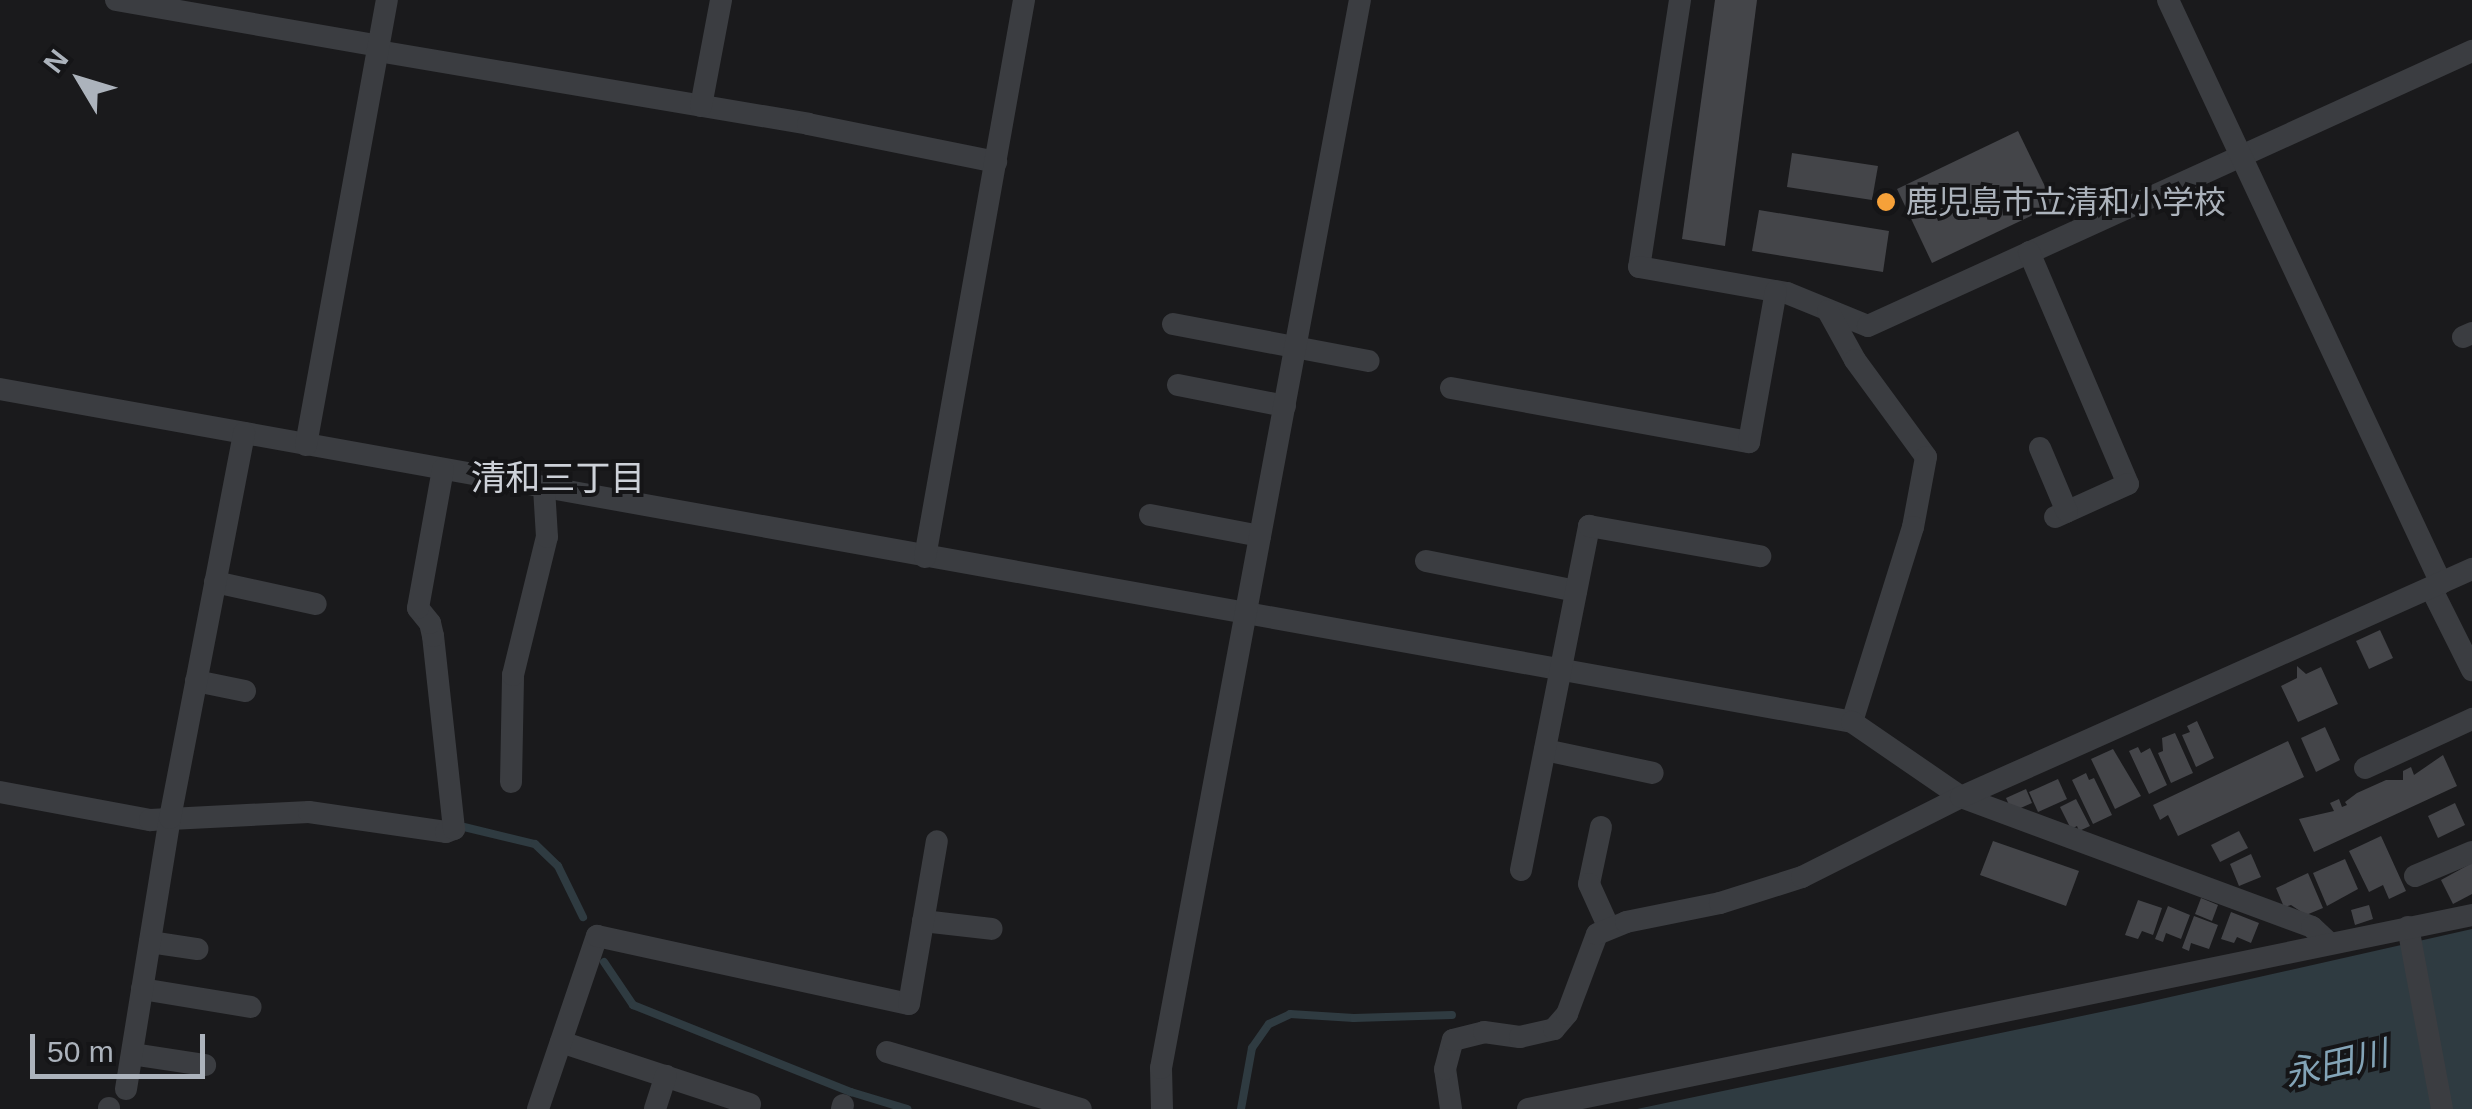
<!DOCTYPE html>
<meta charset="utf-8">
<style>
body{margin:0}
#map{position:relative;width:2472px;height:1109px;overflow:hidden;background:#1a1a1c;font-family:Arial,"Noto Sans JP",sans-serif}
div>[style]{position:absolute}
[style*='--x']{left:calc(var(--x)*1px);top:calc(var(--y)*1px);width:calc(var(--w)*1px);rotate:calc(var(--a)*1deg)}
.water>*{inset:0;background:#2f3b41}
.stream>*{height:8px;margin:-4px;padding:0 4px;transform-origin:4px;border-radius:4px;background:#2f3b41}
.building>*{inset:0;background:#444549}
.minor>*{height:22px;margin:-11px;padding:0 11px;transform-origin:11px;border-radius:11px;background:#3b3d41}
.dots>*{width:28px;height:28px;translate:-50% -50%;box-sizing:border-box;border:5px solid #151517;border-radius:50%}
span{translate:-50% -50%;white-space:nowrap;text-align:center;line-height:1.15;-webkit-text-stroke:8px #151517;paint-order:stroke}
.poi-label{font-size:32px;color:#acb3bc}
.left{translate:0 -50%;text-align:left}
.neighbourhood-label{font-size:35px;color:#cdd1d8}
.water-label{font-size:35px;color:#83a4b7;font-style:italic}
.north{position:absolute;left:30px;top:30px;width:100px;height:100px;-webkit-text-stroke:8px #151517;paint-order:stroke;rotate:308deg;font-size:28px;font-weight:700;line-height:40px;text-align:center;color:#acb3bc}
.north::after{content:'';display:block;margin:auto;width:35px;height:45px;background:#acb3bc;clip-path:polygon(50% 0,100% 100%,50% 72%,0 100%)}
.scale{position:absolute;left:30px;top:1034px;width:175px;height:45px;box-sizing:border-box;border:5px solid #acb3bc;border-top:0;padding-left:12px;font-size:30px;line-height:35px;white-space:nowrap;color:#acb3bc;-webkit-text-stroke:8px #151517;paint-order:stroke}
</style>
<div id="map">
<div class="water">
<div style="clip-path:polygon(2472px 929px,2472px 1109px,1637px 1109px,2139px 1004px)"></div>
</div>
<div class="stream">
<div style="--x:464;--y:827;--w:73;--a:13.5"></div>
<div style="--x:535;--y:844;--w:32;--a:44"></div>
<div style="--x:558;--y:866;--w:57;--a:63.9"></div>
<div style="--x:604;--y:962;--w:52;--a:56"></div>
<div style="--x:633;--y:1005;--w:235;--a:21.8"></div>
<div style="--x:851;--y:1092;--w:59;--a:16.9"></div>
<div style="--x:1241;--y:1109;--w:62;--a:-79.8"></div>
<div style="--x:1252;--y:1048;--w:29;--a:-55"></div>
<div style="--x:1269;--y:1024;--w:23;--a:-25"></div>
<div style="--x:1290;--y:1014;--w:64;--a:3.6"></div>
<div style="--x:1354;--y:1018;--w:98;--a:-1.8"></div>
</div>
<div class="building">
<div style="clip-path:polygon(1715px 0,1757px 0,1725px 246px,1682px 239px)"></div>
<div style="clip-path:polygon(2018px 131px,2054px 205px,1932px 263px,1897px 189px)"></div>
<div style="clip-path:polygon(1792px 153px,1878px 166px,1872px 200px,1787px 187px)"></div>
<div style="clip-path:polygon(1759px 210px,1889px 231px,1883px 272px,1752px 251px)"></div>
<div style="clip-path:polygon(2380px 630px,2393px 658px,2369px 669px,2356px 641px)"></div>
<div style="clip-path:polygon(2297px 666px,2306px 674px,2321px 667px,2338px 704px,2298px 722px,2281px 686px,2297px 678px)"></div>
<div style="clip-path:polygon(2197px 721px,2214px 758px,2196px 767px,2182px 735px,2190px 732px,2187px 726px)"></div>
<div style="clip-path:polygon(2325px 727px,2340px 760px,2316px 772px,2301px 738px)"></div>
<div style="clip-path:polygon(2175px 733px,2193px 773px,2171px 783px,2158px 753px,2163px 751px,2162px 738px)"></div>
<div style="clip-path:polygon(2288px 741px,2304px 777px,2178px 836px,2168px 815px,2160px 820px,2153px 805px)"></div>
<div style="clip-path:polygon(2138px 747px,2141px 753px,2150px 748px,2167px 785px,2149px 794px,2129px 751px)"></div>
<div style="clip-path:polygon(2113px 749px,2141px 796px,2115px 809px,2091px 759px)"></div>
<div style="clip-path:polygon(2443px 755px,2457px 786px,2314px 852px,2299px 819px,2334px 811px,2330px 803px,2339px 799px,2342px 807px,2347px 805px,2345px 802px,2357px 793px,2386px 780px,2403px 780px,2403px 771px,2411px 767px,2414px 775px)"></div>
<div style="clip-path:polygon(2086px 773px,2089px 780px,2094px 778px,2112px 815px,2093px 824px,2072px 780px)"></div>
<div style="clip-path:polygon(2058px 779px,2067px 799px,2038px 812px,2029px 792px)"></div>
<div style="clip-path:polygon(2026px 789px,2032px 803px,2016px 810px,2010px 807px,2006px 798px)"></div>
<div style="clip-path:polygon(2076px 799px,2090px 826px,2079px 831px,2077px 826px,2071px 829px,2060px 807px)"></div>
<div style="clip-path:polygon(2455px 803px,2465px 825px,2438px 838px,2428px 816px)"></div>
<div style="clip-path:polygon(2239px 831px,2248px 848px,2220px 862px,2211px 845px)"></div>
<div style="clip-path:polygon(2381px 836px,2406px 891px,2389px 899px,2383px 885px,2369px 892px,2349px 851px)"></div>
<div style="clip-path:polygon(1993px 841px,2079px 871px,2066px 906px,1980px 875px)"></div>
<div style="clip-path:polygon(2251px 854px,2261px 877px,2239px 886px,2230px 864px)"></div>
<div style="clip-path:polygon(2345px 859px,2358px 889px,2327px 906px,2313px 873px)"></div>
<div style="clip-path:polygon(2472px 863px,2472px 894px,2453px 904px,2441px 880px)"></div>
<div style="clip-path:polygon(2308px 873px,2323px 908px,2306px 915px,2291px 905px,2284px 907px,2276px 888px)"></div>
<div style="clip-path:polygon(2201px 898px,2218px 905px,2212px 921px,2195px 914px)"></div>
<div style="clip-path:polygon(2138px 900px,2162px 908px,2153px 935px,2142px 931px,2138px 939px,2125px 935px)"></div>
<div style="clip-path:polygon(2369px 905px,2373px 919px,2355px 925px,2351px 910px)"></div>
<div style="clip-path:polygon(2168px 906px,2190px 915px,2181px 939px,2166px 933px,2163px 942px,2155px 939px)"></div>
<div style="clip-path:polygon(2231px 912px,2259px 923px,2251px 943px,2237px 937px,2234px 943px,2221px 939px)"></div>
<div style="clip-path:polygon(2194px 916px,2218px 925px,2209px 949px,2191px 943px,2189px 951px,2182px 948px)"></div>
</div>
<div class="minor">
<div style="--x:116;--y:0;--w:267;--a:9.9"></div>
<div style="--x:1680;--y:0;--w:270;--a:98.7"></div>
<div style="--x:1639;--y:267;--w:150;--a:10"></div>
<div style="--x:1787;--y:293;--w:87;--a:22.2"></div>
<div style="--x:1868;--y:326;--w:664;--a:-24.48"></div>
<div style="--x:2168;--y:0;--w:644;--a:64.91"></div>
<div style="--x:378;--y:51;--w:436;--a:9.6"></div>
<div style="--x:808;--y:124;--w:192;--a:11.4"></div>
<div style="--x:701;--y:106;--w:108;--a:-79.3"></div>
<div style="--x:2029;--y:252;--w:252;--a:66.9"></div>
<div style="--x:2128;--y:484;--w:80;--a:155.7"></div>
<div style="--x:1828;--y:311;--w:56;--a:61.1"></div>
<div style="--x:1855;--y:360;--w:120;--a:53.8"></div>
<div style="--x:1926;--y:457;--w:71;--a:100.5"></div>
<div style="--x:1913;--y:527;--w:204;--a:107.4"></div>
<div style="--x:1173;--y:324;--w:199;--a:10.7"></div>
<div style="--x:2463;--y:337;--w:10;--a:-24"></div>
<div style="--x:1178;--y:385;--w:109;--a:11.1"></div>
<div style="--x:1451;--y:388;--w:303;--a:10.3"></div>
<div style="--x:1749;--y:442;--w:153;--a:-79.9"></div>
<div style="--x:0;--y:389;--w:1882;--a:10.19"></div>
<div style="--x:1852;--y:722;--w:132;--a:34.5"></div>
<div style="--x:1961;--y:797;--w:374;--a:20.3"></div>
<div style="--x:2312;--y:927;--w:22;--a:43"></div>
<div style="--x:306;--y:445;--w:452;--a:-79.7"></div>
<div style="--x:2040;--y:448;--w:69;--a:67.1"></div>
<div style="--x:1150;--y:515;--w:112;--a:10.8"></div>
<div style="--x:925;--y:557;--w:566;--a:-79.92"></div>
<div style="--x:1426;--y:561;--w:153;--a:11.3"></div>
<div style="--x:215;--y:582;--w:103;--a:12.3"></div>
<div style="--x:2431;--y:588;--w:92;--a:63.4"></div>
<div style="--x:196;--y:681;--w:50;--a:11.5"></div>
<div style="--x:1545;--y:750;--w:110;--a:12"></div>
<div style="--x:2365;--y:768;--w:118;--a:-24.6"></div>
<div style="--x:511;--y:782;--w:107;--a:-88.9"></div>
<div style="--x:513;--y:675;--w:142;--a:-76.2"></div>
<div style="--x:547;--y:537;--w:49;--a:-93.5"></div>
<div style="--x:0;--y:792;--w:153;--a:10.6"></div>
<div style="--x:150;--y:820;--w:159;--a:-2.9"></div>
<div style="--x:309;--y:812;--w:138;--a:8.3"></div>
<div style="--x:446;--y:832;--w:9;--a:-21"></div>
<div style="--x:454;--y:829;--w:194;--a:-96.2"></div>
<div style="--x:433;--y:636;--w:13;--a:-103"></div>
<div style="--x:430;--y:623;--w:19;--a:-129"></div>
<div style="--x:418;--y:608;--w:141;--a:-79.8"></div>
<div style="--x:1601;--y:827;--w:58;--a:101.9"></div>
<div style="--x:1589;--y:884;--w:48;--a:65.6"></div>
<div style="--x:1521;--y:870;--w:351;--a:-78.8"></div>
<div style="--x:1589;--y:526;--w:174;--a:10"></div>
<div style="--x:2415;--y:876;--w:62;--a:-22.8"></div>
<div style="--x:923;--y:921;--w:69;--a:6.6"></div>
<div style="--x:2408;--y:927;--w:185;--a:79.4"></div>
<div style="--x:150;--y:942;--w:48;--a:8.5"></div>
<div style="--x:142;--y:989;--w:110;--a:9.4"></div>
<div style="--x:561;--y:1042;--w:199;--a:18.2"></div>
<div style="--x:887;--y:1052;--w:202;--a:16.4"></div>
<div style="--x:132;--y:1054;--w:74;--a:8.6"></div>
<div style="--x:126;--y:1089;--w:275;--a:-80.8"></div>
<div style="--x:170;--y:818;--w:392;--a:-79.1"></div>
<div style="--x:109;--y:1109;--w:1;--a:-90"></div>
<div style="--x:538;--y:1109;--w:183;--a:-71.2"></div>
<div style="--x:597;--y:936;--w:319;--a:12.3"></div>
<div style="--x:909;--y:1004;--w:165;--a:-80.3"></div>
<div style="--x:655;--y:1109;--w:35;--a:-72"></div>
<div style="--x:842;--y:1109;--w:4;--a:-76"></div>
<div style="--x:1162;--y:1109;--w:41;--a:-91.4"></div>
<div style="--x:1161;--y:1068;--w:1086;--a:-79.45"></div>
<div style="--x:1451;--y:1109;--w:40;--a:-98.5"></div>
<div style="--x:1445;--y:1069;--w:30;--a:-75"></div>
<div style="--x:1453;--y:1040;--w:32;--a:-14"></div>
<div style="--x:1484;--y:1032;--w:36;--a:8"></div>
<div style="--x:1520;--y:1037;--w:35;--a:-13"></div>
<div style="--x:1554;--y:1029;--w:20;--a:-49"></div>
<div style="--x:1567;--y:1014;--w:85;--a:-69.4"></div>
<div style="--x:1597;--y:934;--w:31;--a:-22"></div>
<div style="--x:1626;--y:922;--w:96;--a:-11.4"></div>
<div style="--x:1720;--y:903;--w:86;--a:-17.6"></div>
<div style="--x:1802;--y:877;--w:178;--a:-26.7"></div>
<div style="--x:1961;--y:797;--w:560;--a:-24.05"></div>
<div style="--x:1528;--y:1109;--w:964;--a:-11.61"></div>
</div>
<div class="dots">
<div style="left:1886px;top:202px;background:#f6a139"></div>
</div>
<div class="poi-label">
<span class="left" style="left:1906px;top:202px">鹿児島市立清和小学校</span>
</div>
<div class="neighbourhood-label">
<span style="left:558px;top:478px">清和三丁目</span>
</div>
<div class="water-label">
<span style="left:2336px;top:1064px;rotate:-13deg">永田川</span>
</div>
<div class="north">N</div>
<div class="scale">50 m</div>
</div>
